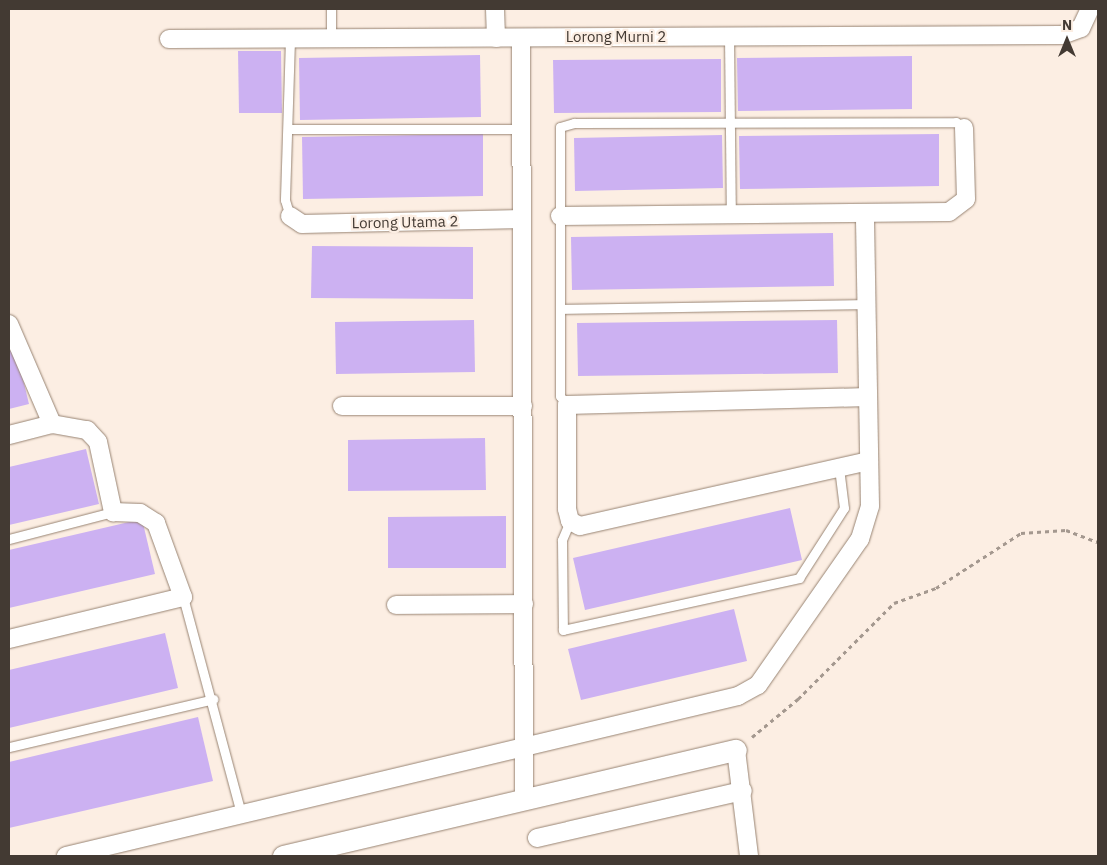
<!DOCTYPE html>
<style>
body{margin:0}
#map{position:relative;width:1107px;height:865px;overflow:hidden;background:#fceee3;font-family:"IBM Plex Sans",sans-serif}
div>[style]{position:absolute}
[style*='--x']{left:calc(var(--x)*1px);top:calc(var(--y)*1px);width:calc(var(--w)*1px);rotate:calc(var(--a)*1deg)}
.building>*{inset:0;background:#ccb1f2}
.path>*{height:3px;margin-top:-1.5px;transform-origin:0;background:repeating-linear-gradient(90deg,#a4988f 0 4px,transparent 0 8px)}
.roads{filter:drop-shadow(0 0 1px #988473) drop-shadow(0 0 1px #988473)}
.service>*{height:9px;margin:-4.5px;padding:0 4.5px;transform-origin:4.5px;border-radius:4.5px;background:#fff}
.minor>*{height:18px;margin:-9px;padding:0 9px;transform-origin:9px;border-radius:9px;background:#fff}
.tertiary>*{height:21px;margin:-10.5px;padding:0 10.5px;transform-origin:10.5px;border-radius:10.5px;background:#fff}
span{translate:-50% -50%;white-space:nowrap;text-align:center;line-height:1.15;-webkit-text-stroke:4.5px #fceee3;paint-order:stroke}
.street-label{font-size:15px;color:#433a33}
.frame{position:absolute;inset:0;border:10px solid #433a33;pointer-events:none}
.north{position:absolute;left:1042px;top:15px;width:50px;height:50px;-webkit-text-stroke:4px #fceee3;paint-order:stroke;rotate:0deg;font-size:14px;font-weight:700;line-height:20px;text-align:center;color:#433a33}
.north::after{content:'';display:block;margin:auto;width:18px;height:22px;background:#433a33;clip-path:polygon(50% 0,100% 100%,50% 72%,0 100%)}
</style>
<div id="map">
<div class="building">
<div style="clip-path:polygon(238px 51px,281px 51px,282px 113px,239px 113px)"></div>
<div style="clip-path:polygon(480px 55px,481px 117px,300px 120px,299px 58px)"></div>
<div style="clip-path:polygon(912px 56px,912px 109px,738px 111px,737px 58px)"></div>
<div style="clip-path:polygon(721px 59px,721px 112px,554px 113px,553px 60px)"></div>
<div style="clip-path:polygon(483px 134px,483px 196px,303px 199px,302px 137px)"></div>
<div style="clip-path:polygon(939px 134px,939px 186px,740px 189px,739px 136px)"></div>
<div style="clip-path:polygon(722px 135px,723px 188px,575px 191px,574px 138px)"></div>
<div style="clip-path:polygon(833px 233px,834px 286px,572px 290px,571px 237px)"></div>
<div style="clip-path:polygon(312px 246px,473px 247px,473px 299px,311px 298px)"></div>
<div style="clip-path:polygon(474px 320px,475px 372px,336px 374px,335px 322px)"></div>
<div style="clip-path:polygon(837px 320px,838px 373px,578px 376px,577px 323px)"></div>
<div style="clip-path:polygon(16px 350px,29px 404px,9px 409px,9px 351px)"></div>
<div style="clip-path:polygon(485px 438px,486px 490px,348px 491px,348px 440px)"></div>
<div style="clip-path:polygon(86px 449px,99px 504px,9px 525px,9px 467px)"></div>
<div style="clip-path:polygon(790px 508px,802px 560px,585px 610px,573px 558px)"></div>
<div style="clip-path:polygon(506px 516px,506px 568px,388px 568px,388px 517px)"></div>
<div style="clip-path:polygon(142px 519px,155px 574px,9px 608px,9px 550px)"></div>
<div style="clip-path:polygon(734px 609px,747px 661px,581px 700px,568px 649px)"></div>
<div style="clip-path:polygon(165px 633px,178px 688px,9px 728px,9px 670px)"></div>
<div style="clip-path:polygon(198px 717px,213px 781px,9px 828px,9px 762px)"></div>
</div>
<div class="path">
<div style="--x:752;--y:737;--w:60;--a:-39.6"></div>
<div style="--x:798;--y:699;--w:136;--a:-45"></div>
<div style="--x:894;--y:603;--w:45;--a:-19.7"></div>
<div style="--x:936;--y:588;--w:101;--a:-32.9"></div>
<div style="--x:1021;--y:533;--w:45;--a:-3.8"></div>
<div style="--x:1066;--y:530;--w:34;--a:21"></div>
</div>
<div class="roads">
<div class="service">
<div style="--x:331;--y:9;--w:29;--a:90"></div>
<div style="--x:729;--y:36;--w:178;--a:89.4"></div>
<div style="--x:290;--y:39;--w:161;--a:91.8"></div>
<div style="--x:285;--y:200;--w:17;--a:73"></div>
<div style="--x:289;--y:129;--w:233;--a:0"></div>
<div style="--x:560;--y:309;--w:306;--a:-0.9"></div>
<div style="--x:567;--y:405;--w:11;--a:-128"></div>
<div style="--x:560;--y:396;--w:269;--a:-90"></div>
<div style="--x:560;--y:127;--w:15;--a:-16"></div>
<div style="--x:574;--y:123;--w:382;--a:-0.1"></div>
<div style="--x:956;--y:122;--w:10;--a:37"></div>
<div style="--x:570;--y:521;--w:21;--a:113"></div>
<div style="--x:562;--y:540;--w:90;--a:89.4"></div>
<div style="--x:563;--y:630;--w:242;--a:-12.4"></div>
<div style="--x:799;--y:578;--w:83;--a:-57.3"></div>
<div style="--x:844;--y:508;--w:40;--a:-97.1"></div>
<div style="--x:9;--y:539;--w:107;--a:-14.6"></div>
<div style="--x:183;--y:597;--w:225;--a:75"></div>
<div style="--x:9;--y:747;--w:210;--a:-13.2"></div>
</div>
<div class="minor">
<div style="--x:495;--y:9;--w:29;--a:88"></div>
<div style="--x:521;--y:38;--w:761;--a:89.77"></div>
<div style="--x:169;--y:39;--w:893;--a:-0.26"></div>
<div style="--x:1062;--y:35;--w:20;--a:-20"></div>
<div style="--x:1081;--y:28;--w:21;--a:-65"></div>
<div style="--x:290;--y:216;--w:14;--a:34"></div>
<div style="--x:302;--y:224;--w:220;--a:-1.3"></div>
<div style="--x:560;--y:216;--w:389;--a:-0.6"></div>
<div style="--x:949;--y:212;--w:21;--a:-37"></div>
<div style="--x:966;--y:199;--w:71;--a:-91.6"></div>
<div style="--x:9;--y:324;--w:109;--a:66.7"></div>
<div style="--x:52;--y:424;--w:36;--a:10"></div>
<div style="--x:87;--y:430;--w:16;--a:47"></div>
<div style="--x:98;--y:442;--w:72;--a:77.9"></div>
<div style="--x:113;--y:512;--w:27;--a:2"></div>
<div style="--x:140;--y:513;--w:19;--a:32"></div>
<div style="--x:156;--y:523;--w:79;--a:70"></div>
<div style="--x:183;--y:597;--w:179;--a:166.4"></div>
<div style="--x:868;--y:397;--w:301;--a:178.5"></div>
<div style="--x:567;--y:405;--w:104;--a:90"></div>
<div style="--x:567;--y:509;--w:12;--a:76"></div>
<div style="--x:570;--y:521;--w:11;--a:27"></div>
<div style="--x:580;--y:526;--w:296;--a:-12.7"></div>
<div style="--x:342;--y:406;--w:181;--a:0"></div>
<div style="--x:9;--y:435;--w:44;--a:-14.3"></div>
<div style="--x:396;--y:605;--w:128;--a:-0.4"></div>
<div style="--x:736;--y:750;--w:107;--a:83"></div>
<div style="--x:537;--y:838;--w:211;--a:-12.9"></div>
<div style="--x:66;--y:856;--w:691;--a:-13.39"></div>
<div style="--x:738;--y:696;--w:23;--a:-29"></div>
<div style="--x:758;--y:685;--w:178;--a:-55.1"></div>
<div style="--x:860;--y:539;--w:34;--a:-73"></div>
<div style="--x:870;--y:506;--w:293;--a:-91"></div>
</div>
<div class="tertiary">
<div style="--x:283;--y:856;--w:465;--a:-13.2"></div>
</div>
</div>
<div class="street-label">
<span style="left:616px;top:37px">Lorong Murni 2</span>
<span style="left:405px;top:222px;rotate:-1deg">Lorong Utama 2</span>
</div>
<div class="frame"></div>
<div class="north">N</div>
</div>
